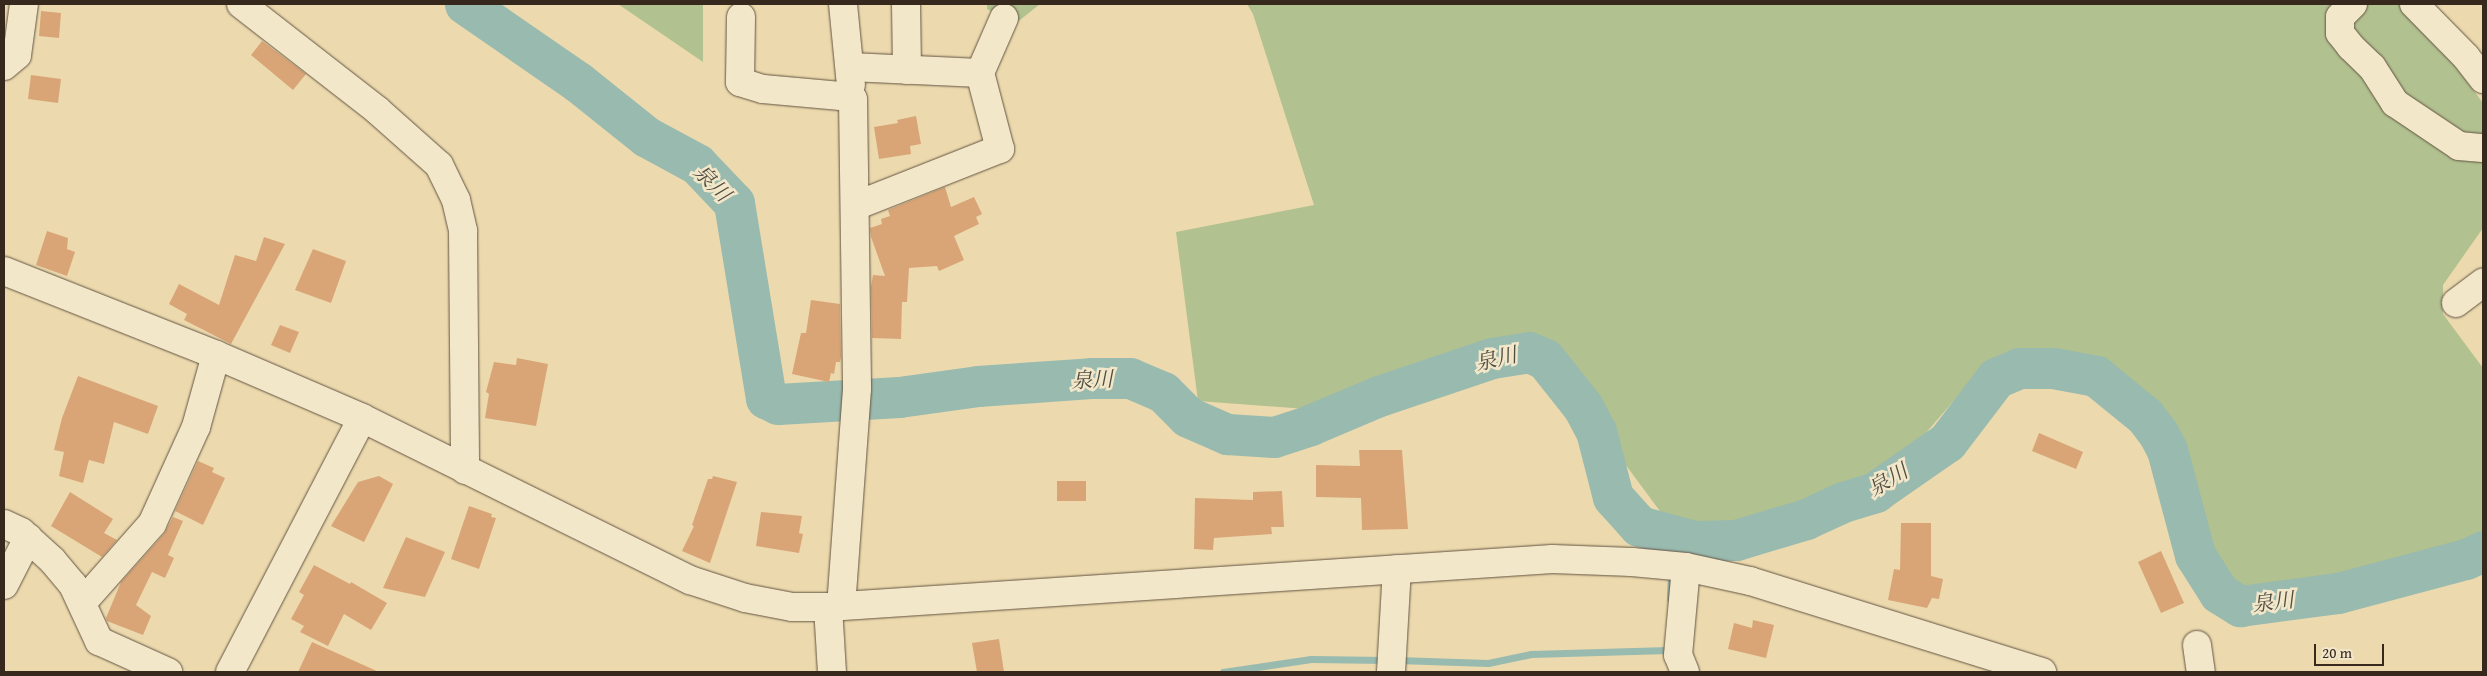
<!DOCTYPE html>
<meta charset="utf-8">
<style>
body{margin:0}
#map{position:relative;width:2487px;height:676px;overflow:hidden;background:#ecdaae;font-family:"Gentium Book Plus","Noto Serif JP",serif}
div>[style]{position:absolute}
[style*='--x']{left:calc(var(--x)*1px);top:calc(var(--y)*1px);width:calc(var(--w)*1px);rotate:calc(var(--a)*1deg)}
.green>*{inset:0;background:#b1c18f}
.stream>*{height:7px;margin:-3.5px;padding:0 3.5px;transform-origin:3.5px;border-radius:3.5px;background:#99baaf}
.river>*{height:41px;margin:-20.5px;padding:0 20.5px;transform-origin:20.5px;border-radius:20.5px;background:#99baaf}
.building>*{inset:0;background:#d9a577}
.roads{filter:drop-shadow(0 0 1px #645442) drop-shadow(0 0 1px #645442)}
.minor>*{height:28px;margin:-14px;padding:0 14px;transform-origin:14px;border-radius:14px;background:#f3e7ca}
span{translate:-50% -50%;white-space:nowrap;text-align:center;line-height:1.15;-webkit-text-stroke:5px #f3e7ca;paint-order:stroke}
.water-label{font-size:21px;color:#504c42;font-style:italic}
.frame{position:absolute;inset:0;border:5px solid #37281e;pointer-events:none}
.scale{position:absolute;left:2314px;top:644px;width:70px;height:22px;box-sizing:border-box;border:2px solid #37281e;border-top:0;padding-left:6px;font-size:15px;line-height:18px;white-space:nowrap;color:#37281e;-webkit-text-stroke:4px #f3e7ca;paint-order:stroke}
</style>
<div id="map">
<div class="green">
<div style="clip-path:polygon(618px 4px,703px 4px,703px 62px)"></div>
<div style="clip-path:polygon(987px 4px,1040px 4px,1015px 24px,987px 9px)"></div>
<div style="clip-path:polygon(1247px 4px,2408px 4px,2483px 103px,2483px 228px,2443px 285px,2443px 314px,2483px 368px,2483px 535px,2405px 586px,2250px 602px,2203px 564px,2163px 423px,2099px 365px,2006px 359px,1969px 383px,1875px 492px,1756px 541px,1679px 537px,1538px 346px,1443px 368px,1306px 409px,1198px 401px,1176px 232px,1314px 205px,1253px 14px)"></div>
</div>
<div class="stream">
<div style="--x:1671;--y:559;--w:24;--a:-88"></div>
<div style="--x:1670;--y:599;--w:29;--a:-88"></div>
<div style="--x:1397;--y:660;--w:91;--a:1.9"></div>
<div style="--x:1488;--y:663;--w:44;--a:-11.8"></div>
<div style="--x:1531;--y:654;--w:137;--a:-1.7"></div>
<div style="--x:1668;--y:650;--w:5;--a:-90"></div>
<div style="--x:1223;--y:672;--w:89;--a:-8.4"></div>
<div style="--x:1311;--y:659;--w:75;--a:0.8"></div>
</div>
<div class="river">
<div style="--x:465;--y:4;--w:137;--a:34.6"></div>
<div style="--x:578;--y:82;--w:88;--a:38.6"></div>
<div style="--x:647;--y:137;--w:57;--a:28.4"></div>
<div style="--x:697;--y:164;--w:54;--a:46.5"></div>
<div style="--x:734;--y:203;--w:198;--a:80.7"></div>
<div style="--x:766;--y:398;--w:13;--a:27"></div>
<div style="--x:778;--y:404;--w:121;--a:-3.3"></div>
<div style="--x:899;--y:397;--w:80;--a:-7.9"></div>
<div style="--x:978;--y:386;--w:113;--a:-4"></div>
<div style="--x:1091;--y:378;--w:39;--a:0"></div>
<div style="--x:1130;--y:378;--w:36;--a:23"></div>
<div style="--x:1163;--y:392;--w:35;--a:45"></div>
<div style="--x:1188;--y:417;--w:43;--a:23.6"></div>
<div style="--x:1227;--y:434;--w:47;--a:3.7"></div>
<div style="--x:1274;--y:437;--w:38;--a:-18"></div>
<div style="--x:1310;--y:425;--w:75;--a:-22.8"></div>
<div style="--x:1379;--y:396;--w:119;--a:-18.6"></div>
<div style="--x:1492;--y:358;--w:37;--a:-9"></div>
<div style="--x:1529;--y:352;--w:17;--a:24"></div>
<div style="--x:1545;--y:359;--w:61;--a:51.6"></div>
<div style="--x:1583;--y:407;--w:27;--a:62"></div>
<div style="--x:1596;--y:431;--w:68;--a:75.6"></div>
<div style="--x:1613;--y:497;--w:39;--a:48"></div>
<div style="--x:1639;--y:526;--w:57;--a:15.3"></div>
<div style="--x:1694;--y:541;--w:42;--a:-1.4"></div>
<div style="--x:1736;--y:540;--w:73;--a:-16.7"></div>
<div style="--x:1806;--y:519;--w:41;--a:-24.7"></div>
<div style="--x:1843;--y:502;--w:34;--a:-17"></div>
<div style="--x:1875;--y:492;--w:88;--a:-34.8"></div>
<div style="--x:1947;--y:442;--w:81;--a:-52.6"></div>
<div style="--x:1996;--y:378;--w:25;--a:-23"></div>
<div style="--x:2019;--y:368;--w:34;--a:0"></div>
<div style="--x:2053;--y:368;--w:44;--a:10.5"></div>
<div style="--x:2096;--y:376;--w:63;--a:39.2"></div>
<div style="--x:2145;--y:416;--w:21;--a:53"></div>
<div style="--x:2158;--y:433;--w:19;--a:62"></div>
<div style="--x:2167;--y:450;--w:109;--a:75.1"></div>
<div style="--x:2195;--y:555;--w:45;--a:57.7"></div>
<div style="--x:2219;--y:593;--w:25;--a:32"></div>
<div style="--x:2240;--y:606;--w:99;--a:-7.6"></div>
<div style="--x:2338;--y:593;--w:132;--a:-14.9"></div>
<div style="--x:2466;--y:559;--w:19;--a:-25"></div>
</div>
<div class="building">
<div style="clip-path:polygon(41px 11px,61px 13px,59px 38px,39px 36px)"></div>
<div style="clip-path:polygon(262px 41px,306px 74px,293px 90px,251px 55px)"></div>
<div style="clip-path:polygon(31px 75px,61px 79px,58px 103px,28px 99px)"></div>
<div style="clip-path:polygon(916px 116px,921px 144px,910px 146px,911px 154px,879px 159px,874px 127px,898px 123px,897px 120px)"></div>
<div style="clip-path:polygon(945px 187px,951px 207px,974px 197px,982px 214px,976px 217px,979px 224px,954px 236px,964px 260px,939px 271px,937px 266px,909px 268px,907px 302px,902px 302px,901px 339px,872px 338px,871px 287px,873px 275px,885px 276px,871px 237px,870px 228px,882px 224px,881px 219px,890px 216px,888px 210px)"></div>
<div style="clip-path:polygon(47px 231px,68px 238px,67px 249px,75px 252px,67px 276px,36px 265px)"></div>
<div style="clip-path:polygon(264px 237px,285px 244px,231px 344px,184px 320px,187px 314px,169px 304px,179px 284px,219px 305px,235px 255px,256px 261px)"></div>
<div style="clip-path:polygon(313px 249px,346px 261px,331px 303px,295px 290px)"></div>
<div style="clip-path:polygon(811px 300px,840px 304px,841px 357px,840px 362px,836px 362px,834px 374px,831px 373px,829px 382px,792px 374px,801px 333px,806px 333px)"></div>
<div style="clip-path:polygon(280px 325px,299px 332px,290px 353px,271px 345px)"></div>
<div style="clip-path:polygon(517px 358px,548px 364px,536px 426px,485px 418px,489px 394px,486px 392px,494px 362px,516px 365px)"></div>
<div style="clip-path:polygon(78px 376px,158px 406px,148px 434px,114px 422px,104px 464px,89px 460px,83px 483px,59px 476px,64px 452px,54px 450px,62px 418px)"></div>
<div style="clip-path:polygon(2039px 433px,2083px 452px,2076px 469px,2032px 451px)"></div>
<div style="clip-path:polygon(1359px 450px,1402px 450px,1408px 529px,1362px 530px,1361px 498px,1316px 497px,1316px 465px,1360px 466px)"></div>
<div style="clip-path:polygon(198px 461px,214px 468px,212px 472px,225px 478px,203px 525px,175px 511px)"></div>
<div style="clip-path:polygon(379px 476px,393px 484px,364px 542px,331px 526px,358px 482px)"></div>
<div style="clip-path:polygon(713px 476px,737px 482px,710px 563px,682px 551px,694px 526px,692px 525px,708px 479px,712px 479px)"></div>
<div style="clip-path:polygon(1057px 481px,1086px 481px,1086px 501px,1057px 501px)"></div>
<div style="clip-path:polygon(1282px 491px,1284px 527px,1271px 527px,1272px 534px,1214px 538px,1213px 550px,1194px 549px,1195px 498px,1253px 500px,1253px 492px)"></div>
<div style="clip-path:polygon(70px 492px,113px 519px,104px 533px,117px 540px,102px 557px,51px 526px)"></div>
<div style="clip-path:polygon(469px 506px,492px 514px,491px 517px,496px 518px,479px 569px,451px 559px)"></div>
<div style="clip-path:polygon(761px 512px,802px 516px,799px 533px,803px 534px,799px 553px,756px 546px)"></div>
<div style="clip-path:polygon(173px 517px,183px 521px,168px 555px,174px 558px,165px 578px,152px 572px,136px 605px,151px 616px,143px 635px,107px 621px,106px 618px,121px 582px,164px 534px)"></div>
<div style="clip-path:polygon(1901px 523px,1931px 523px,1931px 576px,1943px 579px,1939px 599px,1932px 598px,1927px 608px,1888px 600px,1894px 569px,1900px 570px)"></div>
<div style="clip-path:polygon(406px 537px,445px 552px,425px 597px,383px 588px)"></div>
<div style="clip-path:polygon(2161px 551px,2184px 603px,2161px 613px,2138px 562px)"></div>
<div style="clip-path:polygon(314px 565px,350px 584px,351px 582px,387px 603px,371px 630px,344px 614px,328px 646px,300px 632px,304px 626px,291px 619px,304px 595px,299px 592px)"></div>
<div style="clip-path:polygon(1753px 620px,1774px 625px,1766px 658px,1728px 649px,1734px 623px,1752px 628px)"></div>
<div style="clip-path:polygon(999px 639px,1004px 672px,977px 672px,972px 643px)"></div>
<div style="clip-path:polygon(312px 642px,379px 672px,298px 672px)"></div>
</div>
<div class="roads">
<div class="minor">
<div style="--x:241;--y:4;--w:172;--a:37.9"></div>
<div style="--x:377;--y:110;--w:83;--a:41.6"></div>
<div style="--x:439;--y:165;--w:39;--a:64"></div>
<div style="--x:456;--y:200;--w:32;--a:77"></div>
<div style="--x:463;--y:231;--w:239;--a:89.5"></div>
<div style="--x:843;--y:4;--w:81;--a:84.4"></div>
<div style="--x:906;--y:4;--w:66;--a:89.1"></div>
<div style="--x:2353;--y:4;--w:18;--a:135"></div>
<div style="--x:2340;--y:17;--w:16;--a:90"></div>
<div style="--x:2340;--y:33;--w:18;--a:52"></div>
<div style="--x:2351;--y:47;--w:29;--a:44"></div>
<div style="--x:2372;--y:67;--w:43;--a:57.4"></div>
<div style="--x:2395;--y:103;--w:77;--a:33.9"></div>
<div style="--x:2459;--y:146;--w:24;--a:5"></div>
<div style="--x:2414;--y:4;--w:74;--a:45.5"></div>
<div style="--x:2466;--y:57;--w:28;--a:52"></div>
<div style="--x:741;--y:17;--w:65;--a:90.9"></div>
<div style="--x:740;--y:82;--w:24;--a:17"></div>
<div style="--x:763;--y:89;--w:78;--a:5.1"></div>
<div style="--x:841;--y:96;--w:12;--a:14"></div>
<div style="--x:853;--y:99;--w:290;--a:89.2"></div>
<div style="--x:857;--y:389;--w:217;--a:94.2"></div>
<div style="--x:4;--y:66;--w:17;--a:-40"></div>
<div style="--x:17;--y:55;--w:51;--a:-82.2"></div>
<div style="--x:850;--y:67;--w:130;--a:2.6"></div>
<div style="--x:980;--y:73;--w:60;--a:-66.4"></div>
<div style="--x:855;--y:206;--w:156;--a:-21.5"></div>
<div style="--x:1000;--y:149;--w:79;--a:-104.7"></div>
<div style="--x:4;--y:271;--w:228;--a:21.6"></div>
<div style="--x:216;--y:355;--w:159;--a:23.3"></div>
<div style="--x:362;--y:418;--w:366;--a:26.3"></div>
<div style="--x:690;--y:580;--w:58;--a:18.1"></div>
<div style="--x:745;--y:598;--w:48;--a:10.8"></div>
<div style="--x:792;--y:607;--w:36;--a:0"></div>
<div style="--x:828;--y:607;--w:726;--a:-3.79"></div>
<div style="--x:1552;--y:559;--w:80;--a:2.1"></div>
<div style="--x:1632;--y:562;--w:54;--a:5.3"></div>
<div style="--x:1686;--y:567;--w:66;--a:12.3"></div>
<div style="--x:1750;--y:581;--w:306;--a:17.3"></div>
<div style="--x:2456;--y:303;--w:34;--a:-37"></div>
<div style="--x:4;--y:524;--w:19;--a:25"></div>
<div style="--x:21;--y:532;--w:42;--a:42.1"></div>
<div style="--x:52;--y:560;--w:33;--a:50"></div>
<div style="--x:73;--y:585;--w:62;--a:65.1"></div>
<div style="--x:99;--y:641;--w:76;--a:24.2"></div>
<div style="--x:4;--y:585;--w:53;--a:-62.9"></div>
<div style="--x:82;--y:603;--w:106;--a:-48.5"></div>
<div style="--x:152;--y:524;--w:107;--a:-65.6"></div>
<div style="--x:196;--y:427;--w:75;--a:-74.5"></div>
<div style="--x:828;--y:607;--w:65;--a:86.5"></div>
<div style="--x:2197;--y:645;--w:27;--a:82"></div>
<div style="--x:230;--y:672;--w:286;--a:-62.5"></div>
<div style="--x:1391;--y:672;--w:103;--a:-86.7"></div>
<div style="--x:1685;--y:672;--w:18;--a:-112"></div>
<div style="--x:1678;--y:655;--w:88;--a:-84.8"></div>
</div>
</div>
<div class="water-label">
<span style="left:712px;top:183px;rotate:45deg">泉川</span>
<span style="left:1496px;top:359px;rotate:-13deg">泉川</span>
<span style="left:1092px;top:380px;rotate:-3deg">泉川</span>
<span style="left:1888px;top:480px;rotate:-31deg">泉川</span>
<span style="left:2273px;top:602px;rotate:-7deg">泉川</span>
</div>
<div class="frame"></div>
<div class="scale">20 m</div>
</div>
